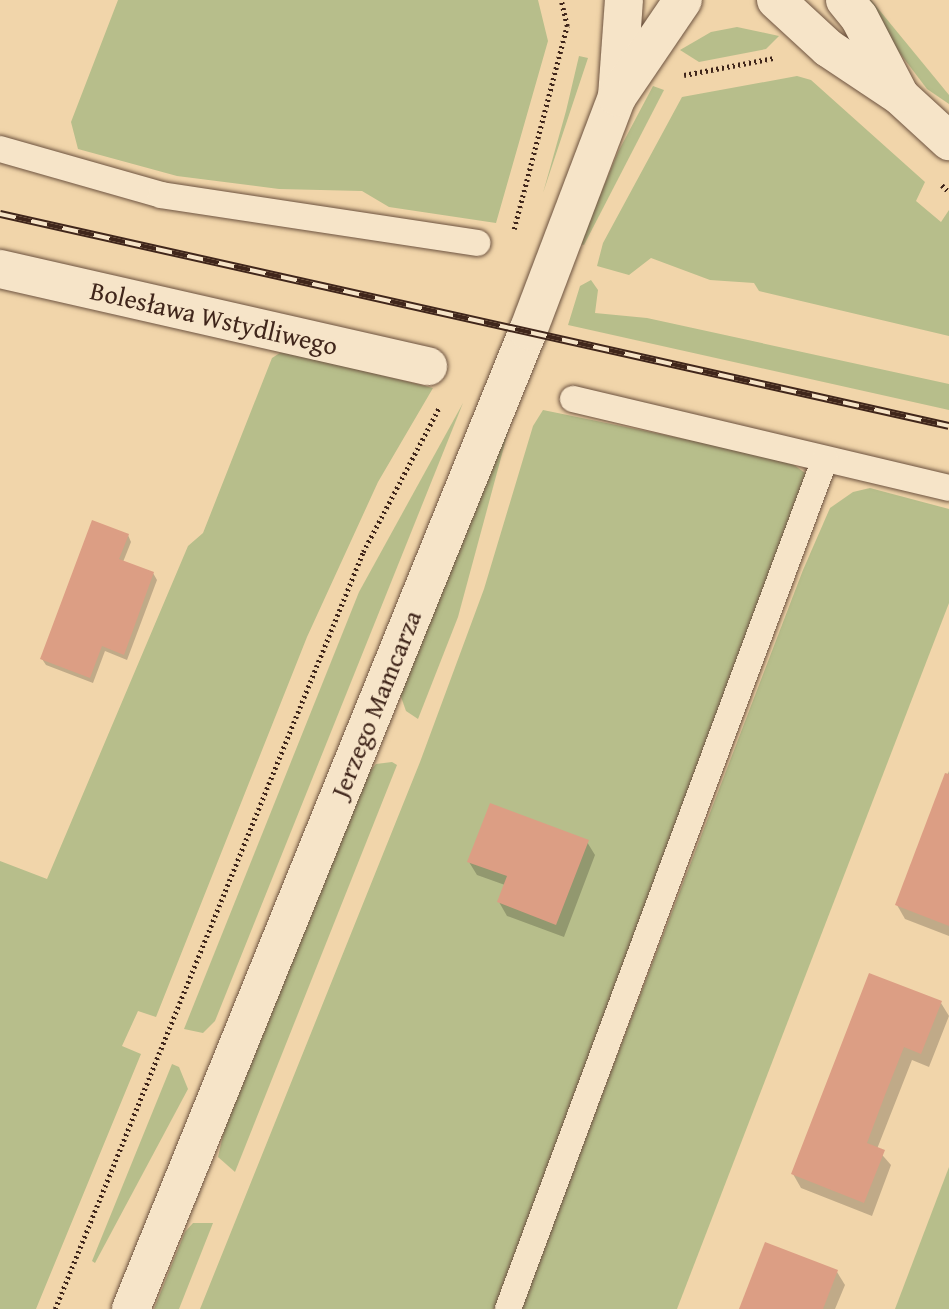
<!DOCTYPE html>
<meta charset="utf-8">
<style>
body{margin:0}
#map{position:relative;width:949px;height:1309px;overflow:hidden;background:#f1d5aa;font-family:"Gentium Book Plus",serif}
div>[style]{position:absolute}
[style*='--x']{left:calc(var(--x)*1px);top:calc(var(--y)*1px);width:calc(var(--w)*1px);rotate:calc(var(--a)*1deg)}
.green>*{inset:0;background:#b7be8b}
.shadow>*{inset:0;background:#0003}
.building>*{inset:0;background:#dc9e84}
.path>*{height:4.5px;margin-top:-2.25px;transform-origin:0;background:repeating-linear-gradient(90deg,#40261b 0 2px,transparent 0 5.5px)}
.roads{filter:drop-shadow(0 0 2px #6c523f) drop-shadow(0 0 2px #6c523f)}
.lane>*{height:26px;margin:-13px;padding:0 13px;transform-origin:13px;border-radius:13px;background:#f6e4c8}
.street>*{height:38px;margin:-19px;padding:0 19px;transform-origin:19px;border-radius:19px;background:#f6e4c8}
.rail>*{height:8px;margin-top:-4px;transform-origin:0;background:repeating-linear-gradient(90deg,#f6e4c8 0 16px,#40261b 0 32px);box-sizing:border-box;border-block:2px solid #40261b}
span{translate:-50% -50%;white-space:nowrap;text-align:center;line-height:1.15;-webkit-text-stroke:5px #f6e4c8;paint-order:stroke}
.street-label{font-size:26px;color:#40261b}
</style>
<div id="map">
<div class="green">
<div style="clip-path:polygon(118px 0,538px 0,548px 41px,496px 223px,389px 207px,362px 191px,279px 189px,177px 176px,78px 149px,71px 122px)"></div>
<div style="clip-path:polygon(871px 0,949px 95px,949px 104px,927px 89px,861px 2px)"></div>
<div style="clip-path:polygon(737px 27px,779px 36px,766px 49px,699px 62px,680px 50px,711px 32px)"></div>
<div style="clip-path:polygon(579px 56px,588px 58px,543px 193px,566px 111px)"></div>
<div style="clip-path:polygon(797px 76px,811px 80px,925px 182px,916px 201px,941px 222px,949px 210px,949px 336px,759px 291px,754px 283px,710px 280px,651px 258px,629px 275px,597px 266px,603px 243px,682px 97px)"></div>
<div style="clip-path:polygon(653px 86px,664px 90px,584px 245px,580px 244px,618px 152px)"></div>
<div style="clip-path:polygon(591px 280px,598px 290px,595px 313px,647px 318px,949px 384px,949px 410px,568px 325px,580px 286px)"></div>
<div style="clip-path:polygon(283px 351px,433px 388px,378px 482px,307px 637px,156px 1017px,138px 1011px,122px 1046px,141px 1054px,36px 1309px,0 1309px,0 861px,47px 879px,188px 546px,203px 533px,272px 358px)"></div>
<div style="clip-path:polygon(463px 403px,215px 1021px,203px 1033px,184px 1029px,359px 592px)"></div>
<div style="clip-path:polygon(515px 406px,458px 617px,418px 719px,406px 711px,400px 694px)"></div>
<div style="clip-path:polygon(543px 410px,787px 460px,812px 478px,498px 1309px,200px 1309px,420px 762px,484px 589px,533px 426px)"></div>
<div style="clip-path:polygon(870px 488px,949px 509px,949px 603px,677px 1309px,520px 1309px,803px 570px,830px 508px,853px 492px)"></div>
<div style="clip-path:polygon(392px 762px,397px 765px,235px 1172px,218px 1157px,224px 1131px,369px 772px,376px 764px)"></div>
<div style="clip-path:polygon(172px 1064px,179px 1067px,188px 1089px,95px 1263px,92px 1261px)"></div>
<div style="clip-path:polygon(949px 1167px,949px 1309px,895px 1309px)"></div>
<div style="clip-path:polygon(193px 1223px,213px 1223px,179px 1309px,154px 1309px,185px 1232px)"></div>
</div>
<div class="shadow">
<div style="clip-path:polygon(128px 535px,131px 542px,123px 562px,153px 573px,157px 580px,127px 660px,105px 651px,93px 683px,46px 665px,42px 659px)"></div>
<div style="clip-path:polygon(949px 771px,949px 936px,905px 919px,897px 905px)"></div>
<div style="clip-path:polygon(587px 842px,595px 855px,564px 937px,507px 916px,499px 902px,505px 885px,477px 875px,469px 862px)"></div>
<div style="clip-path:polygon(941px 1003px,949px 1016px,929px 1067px,912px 1060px,877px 1149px,891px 1165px,872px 1216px,801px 1188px,793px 1174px)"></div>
<div style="clip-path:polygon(837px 1272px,845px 1285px,835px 1309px,741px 1309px)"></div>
</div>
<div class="building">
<div style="clip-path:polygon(92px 520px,129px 534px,119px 559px,154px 572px,124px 655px,102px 646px,90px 678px,40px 659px)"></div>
<div style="clip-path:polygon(945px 773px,949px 774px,949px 926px,895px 905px)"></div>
<div style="clip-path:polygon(490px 803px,589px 840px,556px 925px,497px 902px,507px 876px,467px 862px)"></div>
<div style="clip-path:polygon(869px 973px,942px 1001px,921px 1054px,904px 1047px,885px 1095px,867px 1143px,885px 1150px,864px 1203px,791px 1174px)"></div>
<div style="clip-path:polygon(765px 1242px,838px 1270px,823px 1309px,739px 1309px)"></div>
</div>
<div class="path">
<div style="--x:684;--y:75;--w:92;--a:-10.7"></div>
<div style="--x:942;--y:185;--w:10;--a:45"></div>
<div style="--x:514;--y:229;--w:210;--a:-75.4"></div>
<div style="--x:567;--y:26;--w:27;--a:-103"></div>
<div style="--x:55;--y:1309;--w:817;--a:-67.86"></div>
<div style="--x:363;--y:552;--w:163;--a:-62.2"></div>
</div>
<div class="roads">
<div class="lane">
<div style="--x:0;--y:149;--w:167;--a:15.9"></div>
<div style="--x:161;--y:195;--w:320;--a:8.6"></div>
<div style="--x:573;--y:399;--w:386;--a:13.3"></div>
<div style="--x:508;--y:1309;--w:907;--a:-69.55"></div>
</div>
<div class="street">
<div style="--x:776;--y:0;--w:71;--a:42.7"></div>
<div style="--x:828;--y:48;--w:87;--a:33.7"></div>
<div style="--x:900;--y:96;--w:67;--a:42.6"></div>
<div style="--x:845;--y:0;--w:22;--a:51"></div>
<div style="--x:859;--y:17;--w:87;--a:62.5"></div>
<div style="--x:617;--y:97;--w:97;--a:-85.9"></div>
<div style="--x:0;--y:269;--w:439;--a:12.8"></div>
<div style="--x:131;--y:1309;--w:1056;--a:-67.91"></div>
<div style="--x:528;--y:331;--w:250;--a:-69.2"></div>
<div style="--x:617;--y:97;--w:117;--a:-55.8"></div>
</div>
</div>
<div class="rail">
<div style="--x:0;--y:214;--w:972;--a:12.59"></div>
</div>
<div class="street-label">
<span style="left:214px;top:318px;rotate:13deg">Bolesława Wstydliwego</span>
<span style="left:376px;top:704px;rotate:-68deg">Jerzego Mamcarza</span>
</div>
</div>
